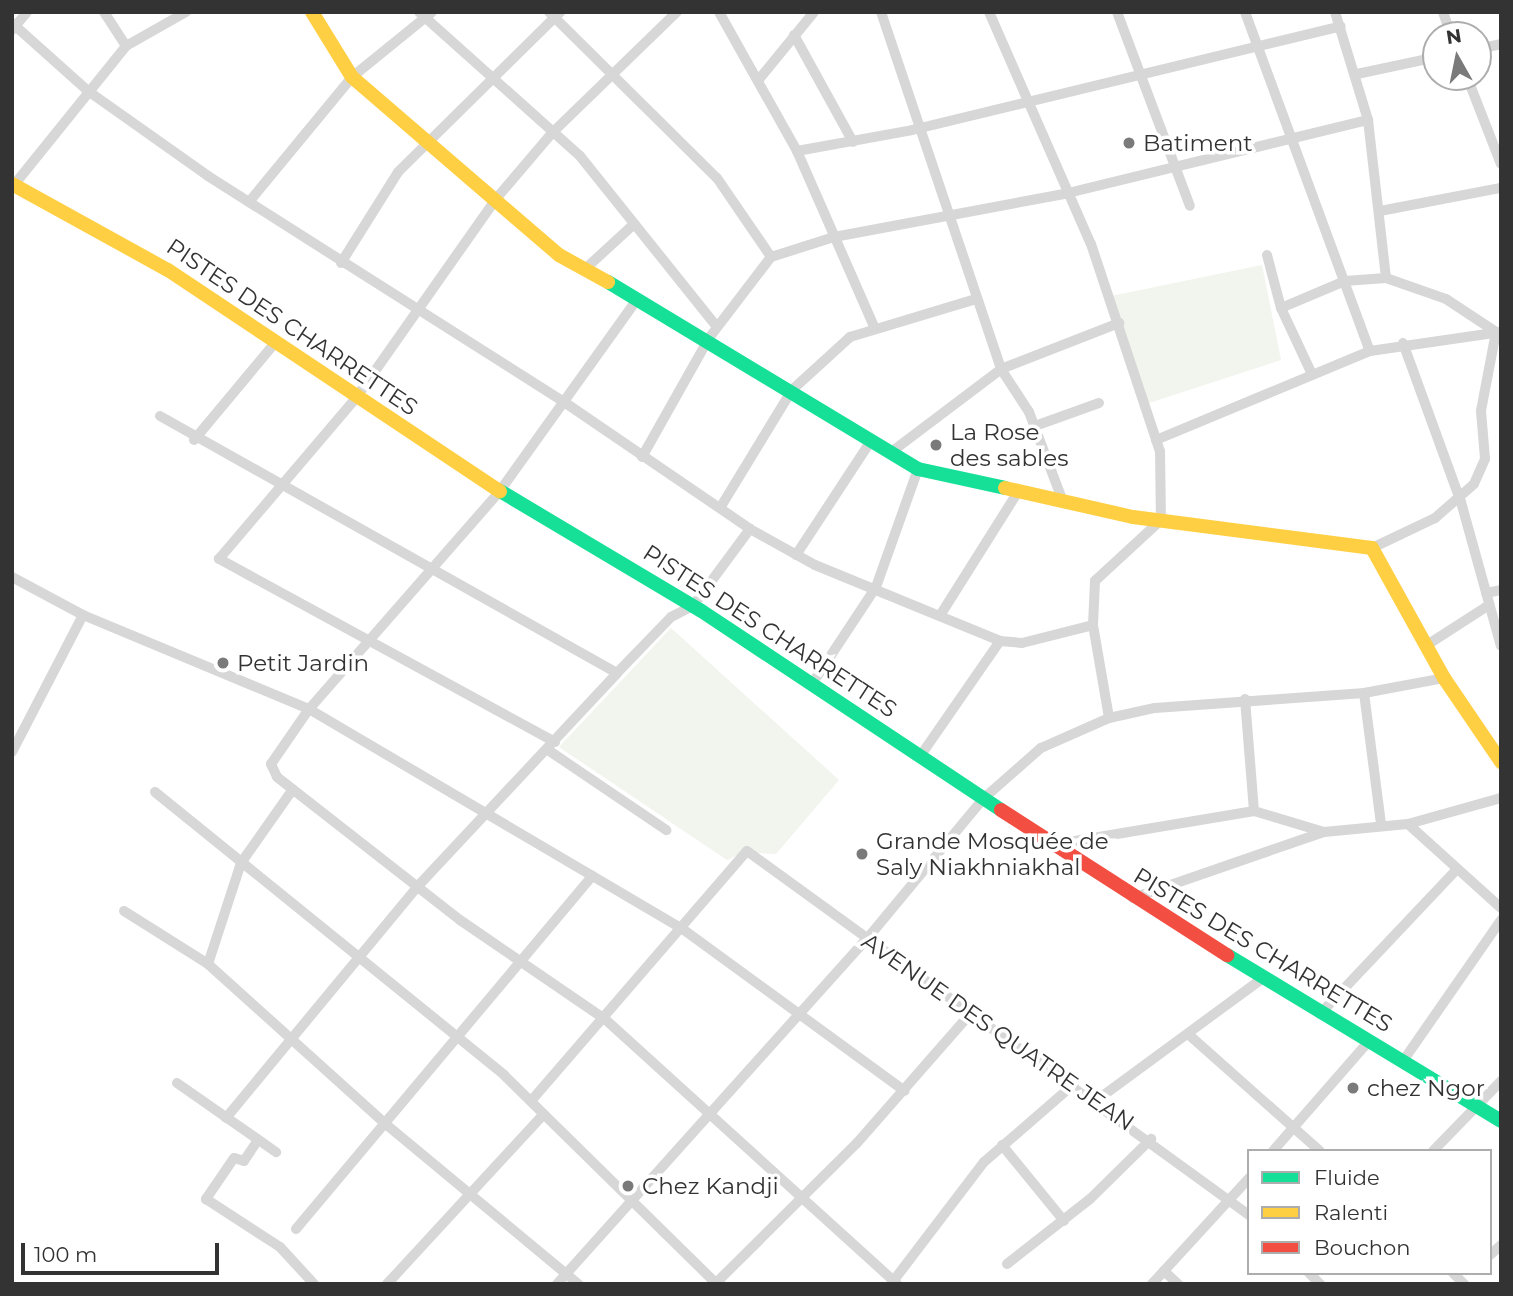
<!DOCTYPE html>
<meta charset="utf-8">
<style>
body{margin:0}
#map{position:relative;width:1513px;height:1296px;overflow:hidden;background:#fff;font-family:Montserrat,sans-serif}
div>[style]{position:absolute}
[style*='--x']{left:calc(var(--x)*1px);top:calc(var(--y)*1px);width:calc(var(--w)*1px);rotate:calc(var(--a)*1deg)}
.green>*{inset:0;background:#f1f5ed}
.street>*{height:10px;margin:-5px;padding:0 5px;transform-origin:5px;border-radius:5px;background:#d7d7d7}
.fast>*{height:14px;margin:-7px;padding:0 7px;transform-origin:7px;border-radius:7px;background:#16e098}
.slow>*{height:14px;margin:-7px;padding:0 7px;transform-origin:7px;border-radius:7px;background:#ffcf43}
.jam>*{height:14px;margin:-7px;padding:0 7px;transform-origin:7px;border-radius:7px;background:#f24e42}
.dots>*{width:19px;height:19px;translate:-50% -50%;box-sizing:border-box;border:4px solid #fff;border-radius:50%}
span{translate:-50% -50%;white-space:nowrap;text-align:center;line-height:1.15;-webkit-text-stroke:7px #fff;paint-order:stroke}
.poi-label{font-size:23px;color:#333}
.left{translate:0 -50%;text-align:left}
.street-label{font-size:23px;color:#333}
.frame{position:absolute;inset:0;border:14px solid #333;pointer-events:none}
.legend{position:absolute;left:1247px;top:1149px;width:245px;height:126px;box-sizing:border-box;background:#fff;border:2px solid #adadad;margin:0;padding:9px 12px;list-style:none;font-size:21px;color:#333}
.legend li{display:flex;align-items:center;gap:14px;height:35px}
.legend b{width:35px;border:2px solid #adadad}
.north{position:absolute;left:1422px;top:21px;width:70px;height:70px;box-sizing:border-box;background:#fff;border:2px solid #adadad;border-radius:50%;rotate:351deg;font-size:19px;font-weight:700;line-height:28px;text-align:center;color:#333}
.north::after{content:'';display:block;margin:auto;width:24px;height:32px;background:#7a7a7a;clip-path:polygon(50% 0,100% 100%,50% 72%,0 100%)}
.scale{position:absolute;left:21px;top:1243px;width:198px;height:32px;box-sizing:border-box;border:4px solid #333;border-top:0;padding-left:9px;font-size:21px;line-height:24px;white-space:nowrap;color:#333;-webkit-text-stroke:5px #fff;paint-order:stroke}
</style>
<div id="map">
<div class="green">
<div style="clip-path:polygon(1262px 265px,1281px 360px,1146px 404px,1111px 296px)"></div>
<div style="clip-path:polygon(671px 628px,839px 780px,776px 854px,744px 852px,727px 860px,559px 747px)"></div>
</div>
<div class="street">
<div style="--x:104;--y:12;--w:40;--a:57.1"></div>
<div style="--x:419;--y:12;--w:216;--a:41.8"></div>
<div style="--x:580;--y:156;--w:219;--a:51.3"></div>
<div style="--x:549;--y:12;--w:236;--a:44.7"></div>
<div style="--x:717;--y:178;--w:96;--a:55.6"></div>
<div style="--x:719;--y:12;--w:159;--a:60.7"></div>
<div style="--x:797;--y:151;--w:191;--a:66.3"></div>
<div style="--x:881;--y:12;--w:377;--a:71.4"></div>
<div style="--x:1001;--y:369;--w:51;--a:56.9"></div>
<div style="--x:1029;--y:412;--w:93;--a:69.2"></div>
<div style="--x:989;--y:12;--w:253;--a:66.3"></div>
<div style="--x:1091;--y:244;--w:218;--a:71.6"></div>
<div style="--x:1160;--y:451;--w:69;--a:89.2"></div>
<div style="--x:1161;--y:520;--w:90;--a:137.3"></div>
<div style="--x:1095;--y:581;--w:44;--a:92.6"></div>
<div style="--x:1117;--y:12;--w:207;--a:69.4"></div>
<div style="--x:1245;--y:12;--w:361;--a:69.8"></div>
<div style="--x:1335;--y:12;--w:113;--a:73"></div>
<div style="--x:1368;--y:120;--w:159;--a:83.5"></div>
<div style="--x:1443;--y:12;--w:24;--a:71"></div>
<div style="--x:12;--y:23;--w:102;--a:41.8"></div>
<div style="--x:88;--y:91;--w:147;--a:35.3"></div>
<div style="--x:208;--y:176;--w:425;--a:32.4"></div>
<div style="--x:567;--y:404;--w:222;--a:34.3"></div>
<div style="--x:750;--y:529;--w:74;--a:29"></div>
<div style="--x:815;--y:565;--w:200;--a:22.3"></div>
<div style="--x:1000;--y:641;--w:22;--a:5"></div>
<div style="--x:1022;--y:643;--w:73;--a:-14.2"></div>
<div style="--x:1093;--y:625;--w:94;--a:80.2"></div>
<div style="--x:12;--y:30;--w:23;--a:-50"></div>
<div style="--x:794;--y:35;--w:122;--a:61.1"></div>
<div style="--x:1478;--y:49;--w:24;--a:-12"></div>
<div style="--x:1357;--y:74;--w:81;--a:-12.1"></div>
<div style="--x:1467;--y:77;--w:93;--a:68.7"></div>
<div style="--x:760;--y:78;--w:85;--a:-50.7"></div>
<div style="--x:797;--y:151;--w:117;--a:-10.3"></div>
<div style="--x:912;--y:130;--w:441;--a:-13.6"></div>
<div style="--x:14;--y:185;--w:179;--a:-51.1"></div>
<div style="--x:126;--y:46;--w:69;--a:-29.5"></div>
<div style="--x:249;--y:202;--w:162;--a:-50.5"></div>
<div style="--x:352;--y:77;--w:103;--a:-39.1"></div>
<div style="--x:1380;--y:211;--w:123;--a:-10.8"></div>
<div style="--x:1267;--y:255;--w:55;--a:75.2"></div>
<div style="--x:1281;--y:308;--w:71;--a:64.9"></div>
<div style="--x:341;--y:263;--w:107;--a:-57.9"></div>
<div style="--x:398;--y:172;--w:228;--a:-44.6"></div>
<div style="--x:584;--y:270;--w:68;--a:-42.6"></div>
<div style="--x:638;--y:298;--w:237;--a:125.6"></div>
<div style="--x:500;--y:491;--w:290;--a:131.2"></div>
<div style="--x:309;--y:709;--w:67;--a:124.6"></div>
<div style="--x:271;--y:764;--w:14;--a:65"></div>
<div style="--x:277;--y:777;--w:232;--a:38"></div>
<div style="--x:460;--y:920;--w:177;--a:34.4"></div>
<div style="--x:606;--y:1020;--w:393;--a:42.2"></div>
<div style="--x:1281;--y:308;--w:69;--a:-22.9"></div>
<div style="--x:1345;--y:281;--w:41;--a:-4.2"></div>
<div style="--x:1386;--y:278;--w:64;--a:19.3"></div>
<div style="--x:1446;--y:299;--w:60;--a:33.4"></div>
<div style="--x:1496;--y:332;--w:80;--a:100.8"></div>
<div style="--x:1481;--y:411;--w:48;--a:85.2"></div>
<div style="--x:1485;--y:459;--w:27;--a:114"></div>
<div style="--x:1474;--y:484;--w:52;--a:138.9"></div>
<div style="--x:1435;--y:518;--w:70;--a:154.5"></div>
<div style="--x:1403;--y:343;--w:169;--a:70"></div>
<div style="--x:1461;--y:502;--w:149;--a:74.5"></div>
<div style="--x:160;--y:416;--w:524;--a:29.35"></div>
<div style="--x:1035;--y:426;--w:68;--a:-19.8"></div>
<div style="--x:194;--y:440;--w:125;--a:-50.2"></div>
<div style="--x:1156;--y:440;--w:232;--a:-22.6"></div>
<div style="--x:1370;--y:351;--w:132;--a:-8.3"></div>
<div style="--x:890;--y:453;--w:139;--a:-37.1"></div>
<div style="--x:1001;--y:369;--w:127;--a:-21.3"></div>
<div style="--x:642;--y:457;--w:137;--a:-60.6"></div>
<div style="--x:709;--y:338;--w:102;--a:-52.6"></div>
<div style="--x:771;--y:257;--w:66;--a:-17.6"></div>
<div style="--x:834;--y:237;--w:238;--a:-10.6"></div>
<div style="--x:1068;--y:193;--w:309;--a:-13.7"></div>
<div style="--x:720;--y:508;--w:138;--a:-58.6"></div>
<div style="--x:792;--y:390;--w:79;--a:-42.4"></div>
<div style="--x:850;--y:337;--w:132;--a:-16.8"></div>
<div style="--x:796;--y:555;--w:136;--a:-56.7"></div>
<div style="--x:12;--y:577;--w:81;--a:28.2"></div>
<div style="--x:83;--y:615;--w:245;--a:22.6"></div>
<div style="--x:309;--y:709;--w:435;--a:30.5"></div>
<div style="--x:684;--y:930;--w:273;--a:36.1"></div>
<div style="--x:1486;--y:593;--w:15;--a:-11"></div>
<div style="--x:941;--y:614;--w:146;--a:-57.8"></div>
<div style="--x:1427;--y:645;--w:74;--a:-32.8"></div>
<div style="--x:812;--y:684;--w:116;--a:-56.6"></div>
<div style="--x:876;--y:587;--w:125;--a:-70.4"></div>
<div style="--x:1364;--y:693;--w:132;--a:82.6"></div>
<div style="--x:1245;--y:699;--w:112;--a:85.4"></div>
<div style="--x:555;--y:742;--w:383;--a:-151.4"></div>
<div style="--x:219;--y:559;--w:211;--a:-49.6"></div>
<div style="--x:356;--y:398;--w:242;--a:-54.9"></div>
<div style="--x:495;--y:200;--w:88;--a:-49.6"></div>
<div style="--x:552;--y:133;--w:174;--a:-44.1"></div>
<div style="--x:548;--y:750;--w:143;--a:34.1"></div>
<div style="--x:12;--y:752;--w:154;--a:-62.6"></div>
<div style="--x:921;--y:755;--w:139;--a:-55.3"></div>
<div style="--x:155;--y:792;--w:449;--a:39"></div>
<div style="--x:504;--y:1075;--w:298;--a:44.5"></div>
<div style="--x:1408;--y:824;--w:125;--a:42.1"></div>
<div style="--x:1051;--y:845;--w:206;--a:-9.5"></div>
<div style="--x:1254;--y:811;--w:73;--a:16.7"></div>
<div style="--x:1324;--y:832;--w:84;--a:-5.4"></div>
<div style="--x:1408;--y:824;--w:97;--a:-15.6"></div>
<div style="--x:1133;--y:898;--w:202;--a:-19.1"></div>
<div style="--x:124;--y:911;--w:99;--a:32.2"></div>
<div style="--x:208;--y:964;--w:242;--a:42"></div>
<div style="--x:388;--y:1126;--w:247;--a:39.7"></div>
<div style="--x:208;--y:964;--w:106;--a:-71.9"></div>
<div style="--x:241;--y:863;--w:90;--a:-54.9"></div>
<div style="--x:1320;--y:1014;--w:198;--a:-46.6"></div>
<div style="--x:1188;--y:1034;--w:176;--a:41.6"></div>
<div style="--x:1403;--y:1061;--w:172;--a:-55.2"></div>
<div style="--x:177;--y:1083;--w:121;--a:34.9"></div>
<div style="--x:1097;--y:1100;--w:205;--a:-36.3"></div>
<div style="--x:531;--y:1101;--w:330;--a:-49.2"></div>
<div style="--x:747;--y:851;--w:620;--a:35.95"></div>
<div style="--x:226;--y:1118;--w:301;--a:-50.4"></div>
<div style="--x:418;--y:886;--w:291;--a:-46.9"></div>
<div style="--x:617;--y:673;--w:78;--a:-46"></div>
<div style="--x:671;--y:617;--w:25;--a:-27"></div>
<div style="--x:693;--y:606;--w:96;--a:-53.5"></div>
<div style="--x:258;--y:1140;--w:25;--a:124"></div>
<div style="--x:244;--y:1161;--w:10;--a:-163"></div>
<div style="--x:234;--y:1158;--w:50;--a:124.3"></div>
<div style="--x:206;--y:1199;--w:88;--a:33"></div>
<div style="--x:280;--y:1247;--w:50;--a:47.4"></div>
<div style="--x:1002;--y:1145;--w:98;--a:50.8"></div>
<div style="--x:1273;--y:1151;--w:146;--a:-48.9"></div>
<div style="--x:1433;--y:1151;--w:98;--a:-45.8"></div>
<div style="--x:296;--y:1229;--w:461;--a:-50"></div>
<div style="--x:1490;--y:1255;--w:15;--a:-42"></div>
<div style="--x:1007;--y:1264;--w:105;--a:-38.1"></div>
<div style="--x:1090;--y:1199;--w:86;--a:-44.5"></div>
<div style="--x:1164;--y:1271;--w:19;--a:43"></div>
<div style="--x:1309;--y:1273;--w:16;--a:45"></div>
<div style="--x:1453;--y:1273;--w:16;--a:45"></div>
<div style="--x:387;--y:1284;--w:231;--a:-47.3"></div>
<div style="--x:557;--y:1284;--w:462;--a:-48.1"></div>
<div style="--x:866;--y:940;--w:185;--a:-50.3"></div>
<div style="--x:984;--y:798;--w:76;--a:-41.3"></div>
<div style="--x:1041;--y:748;--w:74;--a:-23.8"></div>
<div style="--x:1109;--y:718;--w:47;--a:-12.3"></div>
<div style="--x:1155;--y:708;--w:210;--a:-4.1"></div>
<div style="--x:1364;--y:693;--w:81;--a:-10.6"></div>
<div style="--x:715;--y:1284;--w:200;--a:-44.8"></div>
<div style="--x:857;--y:1143;--w:173;--a:-48.8"></div>
<div style="--x:891;--y:1284;--w:153;--a:-52.7"></div>
<div style="--x:984;--y:1162;--w:119;--a:-40.9"></div>
<div style="--x:1152;--y:1284;--w:144;--a:-47.5"></div>
</div>
<div class="fast">
<div style="--x:608;--y:282;--w:362;--a:31.1"></div>
<div style="--x:918;--y:469;--w:89;--a:12.3"></div>
<div style="--x:500;--y:491;--w:233;--a:30.8"></div>
<div style="--x:700;--y:610;--w:361;--a:33.6"></div>
<div style="--x:1227;--y:955;--w:320;--a:31.2"></div>
</div>
<div class="slow">
<div style="--x:312;--y:12;--w:76;--a:58.4"></div>
<div style="--x:352;--y:77;--w:273;--a:40.7"></div>
<div style="--x:559;--y:255;--w:56;--a:28.9"></div>
<div style="--x:12;--y:184;--w:178;--a:28.9"></div>
<div style="--x:168;--y:270;--w:399;--a:33.7"></div>
<div style="--x:1005;--y:488;--w:131;--a:12.8"></div>
<div style="--x:1133;--y:517;--w:241;--a:7.4"></div>
<div style="--x:1372;--y:548;--w:149;--a:61"></div>
<div style="--x:1444;--y:678;--w:102;--a:55.8"></div>
</div>
<div class="jam">
<div style="--x:1001;--y:810;--w:269;--a:32.7"></div>
</div>
<div class="dots">
<div style="left:1129px;top:143px;background:#7a7a7a"></div>
<div style="left:936px;top:445px;background:#7a7a7a"></div>
<div style="left:223px;top:663px;background:#7a7a7a"></div>
<div style="left:862px;top:854px;background:#7a7a7a"></div>
<div style="left:1353px;top:1088px;background:#7a7a7a"></div>
<div style="left:628px;top:1186px;background:#7a7a7a"></div>
</div>
<div class="poi-label">
<span class="left" style="left:1143px;top:143px">Batiment</span>
<span class="left" style="left:950px;top:445px">La Rose<br>des sables</span>
<span class="left" style="left:237px;top:663px">Petit Jardin</span>
<span class="left" style="left:876px;top:854px">Grande Mosquée de<br>Saly Niakhniakhal</span>
<span class="left" style="left:1367px;top:1088px">chez Ngor</span>
<span class="left" style="left:642px;top:1186px">Chez Kandji</span>
</div>
<div class="street-label">
<span style="left:292px;top:327px;rotate:34deg">PISTES DES CHARRETTES</span>
<span style="left:770px;top:631px;rotate:33deg">PISTES DES CHARRETTES</span>
<span style="left:1263px;top:950px;rotate:31deg">PISTES DES CHARRETTES</span>
<span style="left:998px;top:1032px;rotate:35deg">AVENUE DES QUATRE JEAN</span>
</div>
<div class="frame"></div>
<ul class="legend">
<li><b style="height:9px;background:#16e098"></b>Fluide</li>
<li><b style="height:9px;background:#ffcf43"></b>Ralenti</li>
<li><b style="height:9px;background:#f24e42"></b>Bouchon</li>
</ul>
<div class="north">N</div>
<div class="scale">100 m</div>
</div>
